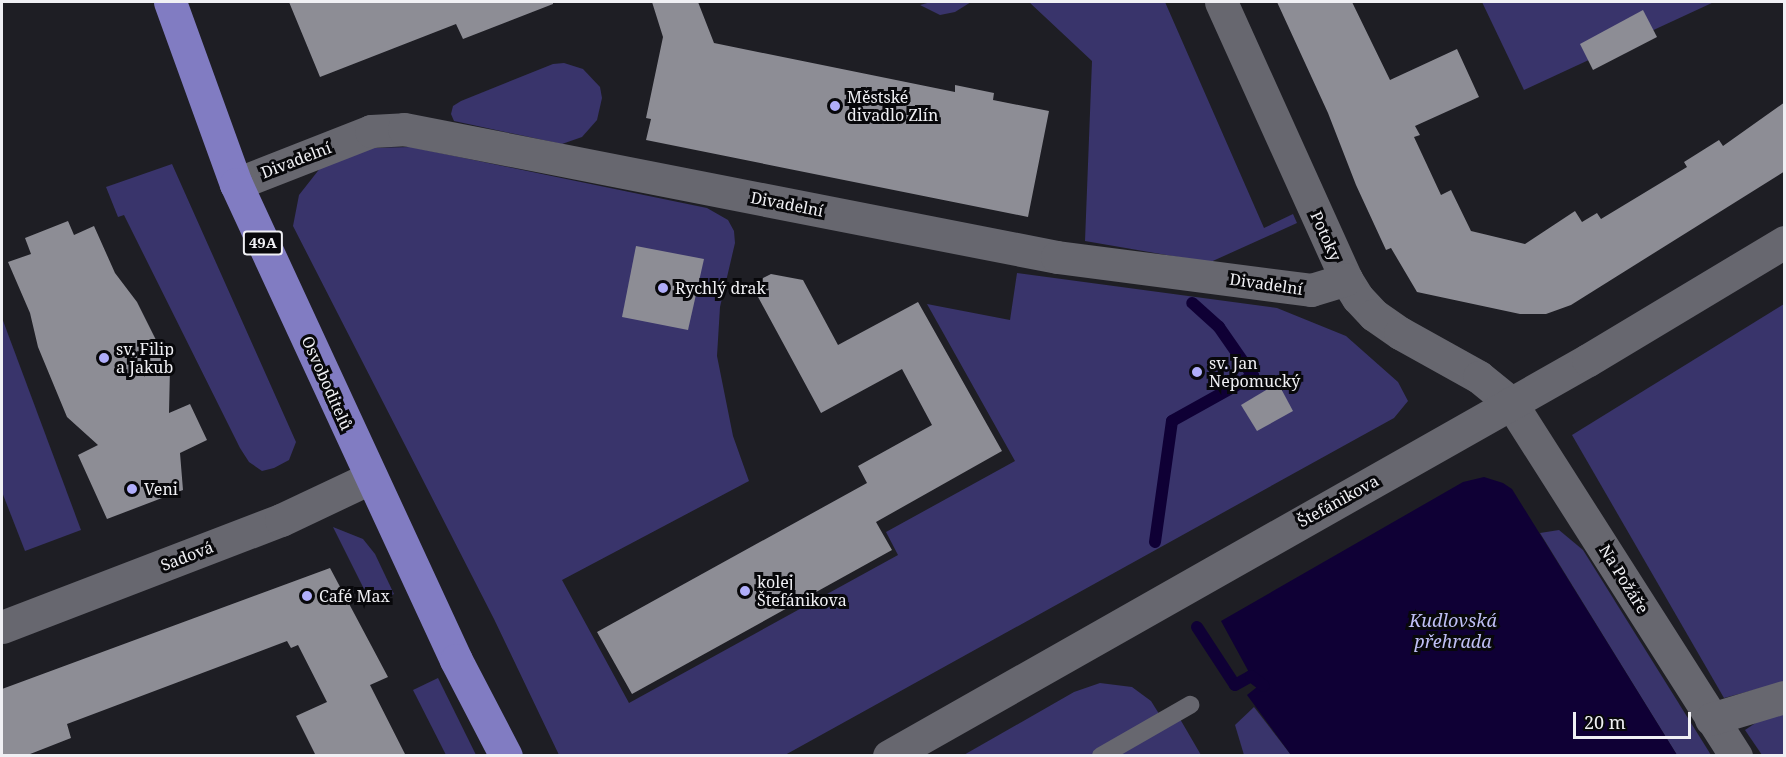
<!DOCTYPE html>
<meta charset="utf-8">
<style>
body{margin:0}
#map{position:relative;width:1786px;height:757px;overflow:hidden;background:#1e1e24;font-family:"Noto Serif",serif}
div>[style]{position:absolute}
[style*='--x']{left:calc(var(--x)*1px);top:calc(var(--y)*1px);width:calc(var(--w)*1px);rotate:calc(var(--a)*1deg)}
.green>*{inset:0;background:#39346b}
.water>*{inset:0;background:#0f0035}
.stream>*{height:12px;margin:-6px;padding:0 6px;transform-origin:6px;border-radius:6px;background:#0f0035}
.building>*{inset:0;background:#8d8d95}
.service>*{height:18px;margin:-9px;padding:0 9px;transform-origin:9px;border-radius:9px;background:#67676f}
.minor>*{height:33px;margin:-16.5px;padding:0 16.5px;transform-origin:16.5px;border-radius:16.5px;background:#67676f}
.tertiary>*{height:33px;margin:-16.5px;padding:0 16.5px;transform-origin:16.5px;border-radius:16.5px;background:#67676f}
.primary>*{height:33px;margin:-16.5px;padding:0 16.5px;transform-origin:16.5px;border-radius:16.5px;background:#817cc2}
.dots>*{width:16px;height:16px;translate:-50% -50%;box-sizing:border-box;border:3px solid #08080b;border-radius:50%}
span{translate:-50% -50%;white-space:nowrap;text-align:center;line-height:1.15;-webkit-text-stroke:6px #08080b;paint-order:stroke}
.shield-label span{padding:2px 4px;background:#08080b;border:2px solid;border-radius:4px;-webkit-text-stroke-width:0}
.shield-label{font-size:15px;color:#f0f0f4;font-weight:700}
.poi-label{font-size:16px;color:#f0f0f4}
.left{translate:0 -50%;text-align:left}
.street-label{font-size:16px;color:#f0f0f4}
.water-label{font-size:18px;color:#bfbff5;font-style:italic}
.frame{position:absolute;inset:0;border:3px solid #f0f0f4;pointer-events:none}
.scale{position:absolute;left:1573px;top:712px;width:118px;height:27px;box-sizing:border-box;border:3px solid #f0f0f4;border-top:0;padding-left:8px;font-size:18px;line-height:21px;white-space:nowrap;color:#f0f0f4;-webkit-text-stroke:4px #08080b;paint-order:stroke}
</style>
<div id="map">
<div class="green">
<div style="clip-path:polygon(931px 2px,971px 2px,955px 12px,940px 15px,920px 5px)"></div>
<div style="clip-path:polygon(1029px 2px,1165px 2px,1264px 228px,1293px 214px,1297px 223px,1195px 269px,1184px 258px,1085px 241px,1092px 61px)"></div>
<div style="clip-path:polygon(1482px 2px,1714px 2px,1524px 90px)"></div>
<div style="clip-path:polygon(564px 63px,583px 69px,600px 87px,602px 98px,597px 120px,582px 137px,562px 144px,454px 121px,451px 114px,453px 106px,461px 101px,553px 64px)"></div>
<div style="clip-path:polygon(411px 147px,707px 208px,728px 220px,734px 231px,735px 243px,720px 307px,717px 356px,733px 436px,749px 481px,562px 580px,629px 703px,898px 555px,886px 532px,1015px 461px,927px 304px,1010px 320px,1017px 273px,1277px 308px,1346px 336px,1398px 382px,1408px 401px,1394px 418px,785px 755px,559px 755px,494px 619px,293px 226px,299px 195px,321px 167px,373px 148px)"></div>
<div style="clip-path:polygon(172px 164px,296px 442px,289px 460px,274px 468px,262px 471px,249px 462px,240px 448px,124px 215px,118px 217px,106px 187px)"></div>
<div style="clip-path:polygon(1784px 304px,1784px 682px,1724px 698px,1572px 435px)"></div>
<div style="clip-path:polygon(2px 318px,81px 530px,25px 551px,2px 492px)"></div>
<div style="clip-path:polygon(333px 527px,363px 539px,375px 554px,394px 594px,372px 605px)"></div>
<div style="clip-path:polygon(1559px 530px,1583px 550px,1711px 755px,1677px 755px,1540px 533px)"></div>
<div style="clip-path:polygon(438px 678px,476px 755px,446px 755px,413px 690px)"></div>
<div style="clip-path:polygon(1100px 683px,1132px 687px,1151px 701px,1166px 725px,1180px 719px,1201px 755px,962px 756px,1074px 692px)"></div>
<div style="clip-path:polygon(1254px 707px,1291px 755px,1244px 755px,1235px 725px)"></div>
<div style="clip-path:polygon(1784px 708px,1784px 755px,1762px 755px,1745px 730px,1772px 712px)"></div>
</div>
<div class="water">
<div style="clip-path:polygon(1484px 477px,1503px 483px,1512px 489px,1677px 755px,1291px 755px,1247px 695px,1257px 687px,1221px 621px,1463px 482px)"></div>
</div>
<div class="stream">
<div style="--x:1155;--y:542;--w:122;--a:-82"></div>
<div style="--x:1172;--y:421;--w:93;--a:-29.1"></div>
<div style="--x:1253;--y:376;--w:60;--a:-124.8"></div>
<div style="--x:1219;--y:327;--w:36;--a:-138"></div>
<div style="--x:1197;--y:627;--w:69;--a:56.8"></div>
<div style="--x:1235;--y:685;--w:18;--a:-29"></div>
<div style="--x:1251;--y:676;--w:16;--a:38"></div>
</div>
<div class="building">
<div style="clip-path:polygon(289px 2px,553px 2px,553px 4px,463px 39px,456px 24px,320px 77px)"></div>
<div style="clip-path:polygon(652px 2px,698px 2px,714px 43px,955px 92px,955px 85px,994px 93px,993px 100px,1049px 111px,1028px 217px,646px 140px,651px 119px,646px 118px,663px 37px)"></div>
<div style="clip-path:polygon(1277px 2px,1352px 2px,1390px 80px,1457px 49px,1479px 97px,1415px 126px,1420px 135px,1414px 137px,1441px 195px,1451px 190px,1471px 231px,1525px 244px,1575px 211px,1582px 222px,1597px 213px,1601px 219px,1687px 167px,1684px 162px,1719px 140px,1723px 146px,1785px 102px,1785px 171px,1571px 305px,1546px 314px,1520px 314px,1417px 292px,1391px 248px,1386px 250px,1356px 185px,1328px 113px)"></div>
<div style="clip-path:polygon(1643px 10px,1657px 37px,1593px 70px,1580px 44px)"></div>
<div style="clip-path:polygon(68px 221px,74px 235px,94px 226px,115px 273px,137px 302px,170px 368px,169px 413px,190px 404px,207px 440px,180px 453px,183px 490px,107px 519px,78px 455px,98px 445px,67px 417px,38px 347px,30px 313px,8px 262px,31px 254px,25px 238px)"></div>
<div style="clip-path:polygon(636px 246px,704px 259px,688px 330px,622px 317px)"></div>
<div style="clip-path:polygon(771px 274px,803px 280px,838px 345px,918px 302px,1002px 451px,876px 522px,892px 550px,632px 694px,597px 632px,867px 483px,858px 466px,932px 425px,902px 369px,821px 413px,751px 284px)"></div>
<div style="clip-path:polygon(1278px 383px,1293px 411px,1257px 431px,1241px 405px)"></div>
<div style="clip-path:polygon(330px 568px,388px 677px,370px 685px,406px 756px,316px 756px,296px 716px,327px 702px,298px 645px,291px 648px,287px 641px,67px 724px,71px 738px,25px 756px,2px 756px,2px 689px)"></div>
</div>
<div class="service">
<div style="--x:1101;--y:756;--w:103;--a:-29.8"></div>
</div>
<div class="minor">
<div style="--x:1221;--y:2;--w:304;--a:65.7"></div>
<div style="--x:1346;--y:279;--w:22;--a:58"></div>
<div style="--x:1358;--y:298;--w:23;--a:47"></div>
<div style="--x:1374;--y:315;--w:32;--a:35"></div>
<div style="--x:1400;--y:333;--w:90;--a:29.1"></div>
<div style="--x:1479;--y:377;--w:41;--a:39.1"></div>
<div style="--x:1511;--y:403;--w:419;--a:57.5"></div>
<div style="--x:236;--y:184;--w:145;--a:-21.4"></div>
<div style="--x:371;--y:131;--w:33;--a:-3"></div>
<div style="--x:404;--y:129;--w:665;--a:11.09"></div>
<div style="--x:1057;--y:257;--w:256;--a:7.4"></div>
<div style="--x:1311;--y:290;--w:37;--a:-17"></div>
<div style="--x:2;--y:627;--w:299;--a:-21"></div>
<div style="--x:281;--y:520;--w:98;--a:-25.3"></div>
<div style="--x:1711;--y:719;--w:76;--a:-16.8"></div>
</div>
<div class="tertiary">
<div style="--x:889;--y:756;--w:803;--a:-29.53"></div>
<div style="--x:1588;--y:360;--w:229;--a:-31"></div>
</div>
<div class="primary">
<div style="--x:170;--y:2;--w:194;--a:70.1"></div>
<div style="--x:236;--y:184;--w:524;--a:65.19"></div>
<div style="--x:456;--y:660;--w:108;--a:62.5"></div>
</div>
<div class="dots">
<div style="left:835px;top:106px;background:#b0aefa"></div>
<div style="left:663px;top:288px;background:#b0aefa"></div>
<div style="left:104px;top:358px;background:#b0aefa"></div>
<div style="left:1197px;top:372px;background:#b0aefa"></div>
<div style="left:132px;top:489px;background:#b0aefa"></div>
<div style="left:745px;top:591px;background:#b0aefa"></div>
<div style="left:307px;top:596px;background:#b0aefa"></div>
</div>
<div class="shield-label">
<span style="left:263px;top:243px">49A</span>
</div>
<div class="poi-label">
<span class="left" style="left:847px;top:106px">Městské<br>divadlo Zlín</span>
<span class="left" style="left:675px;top:288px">Rychlý drak</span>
<span class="left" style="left:116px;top:358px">sv. Filip<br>a Jakub</span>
<span class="left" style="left:1209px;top:372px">sv. Jan<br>Nepomucký</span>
<span class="left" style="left:144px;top:489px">Veni</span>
<span class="left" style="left:757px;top:591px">kolej<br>Štefánikova</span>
<span class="left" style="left:319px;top:596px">Café Max</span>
</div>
<div class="street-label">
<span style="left:296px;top:160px;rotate:-21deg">Divadelní</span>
<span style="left:787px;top:204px;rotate:11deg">Divadelní</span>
<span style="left:1326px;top:236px;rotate:66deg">Potoky</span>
<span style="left:1266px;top:284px;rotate:8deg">Divadelní</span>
<span style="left:327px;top:383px;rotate:66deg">Osvoboditelů</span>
<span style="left:1338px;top:501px;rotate:-29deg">Štefánikova</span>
<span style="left:187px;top:556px;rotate:-21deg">Sadová</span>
<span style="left:1624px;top:579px;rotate:58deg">Na Požáře</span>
</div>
<div class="water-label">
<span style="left:1453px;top:631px">Kudlovská<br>přehrada</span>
</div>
<div class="frame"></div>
<div class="scale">20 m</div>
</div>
